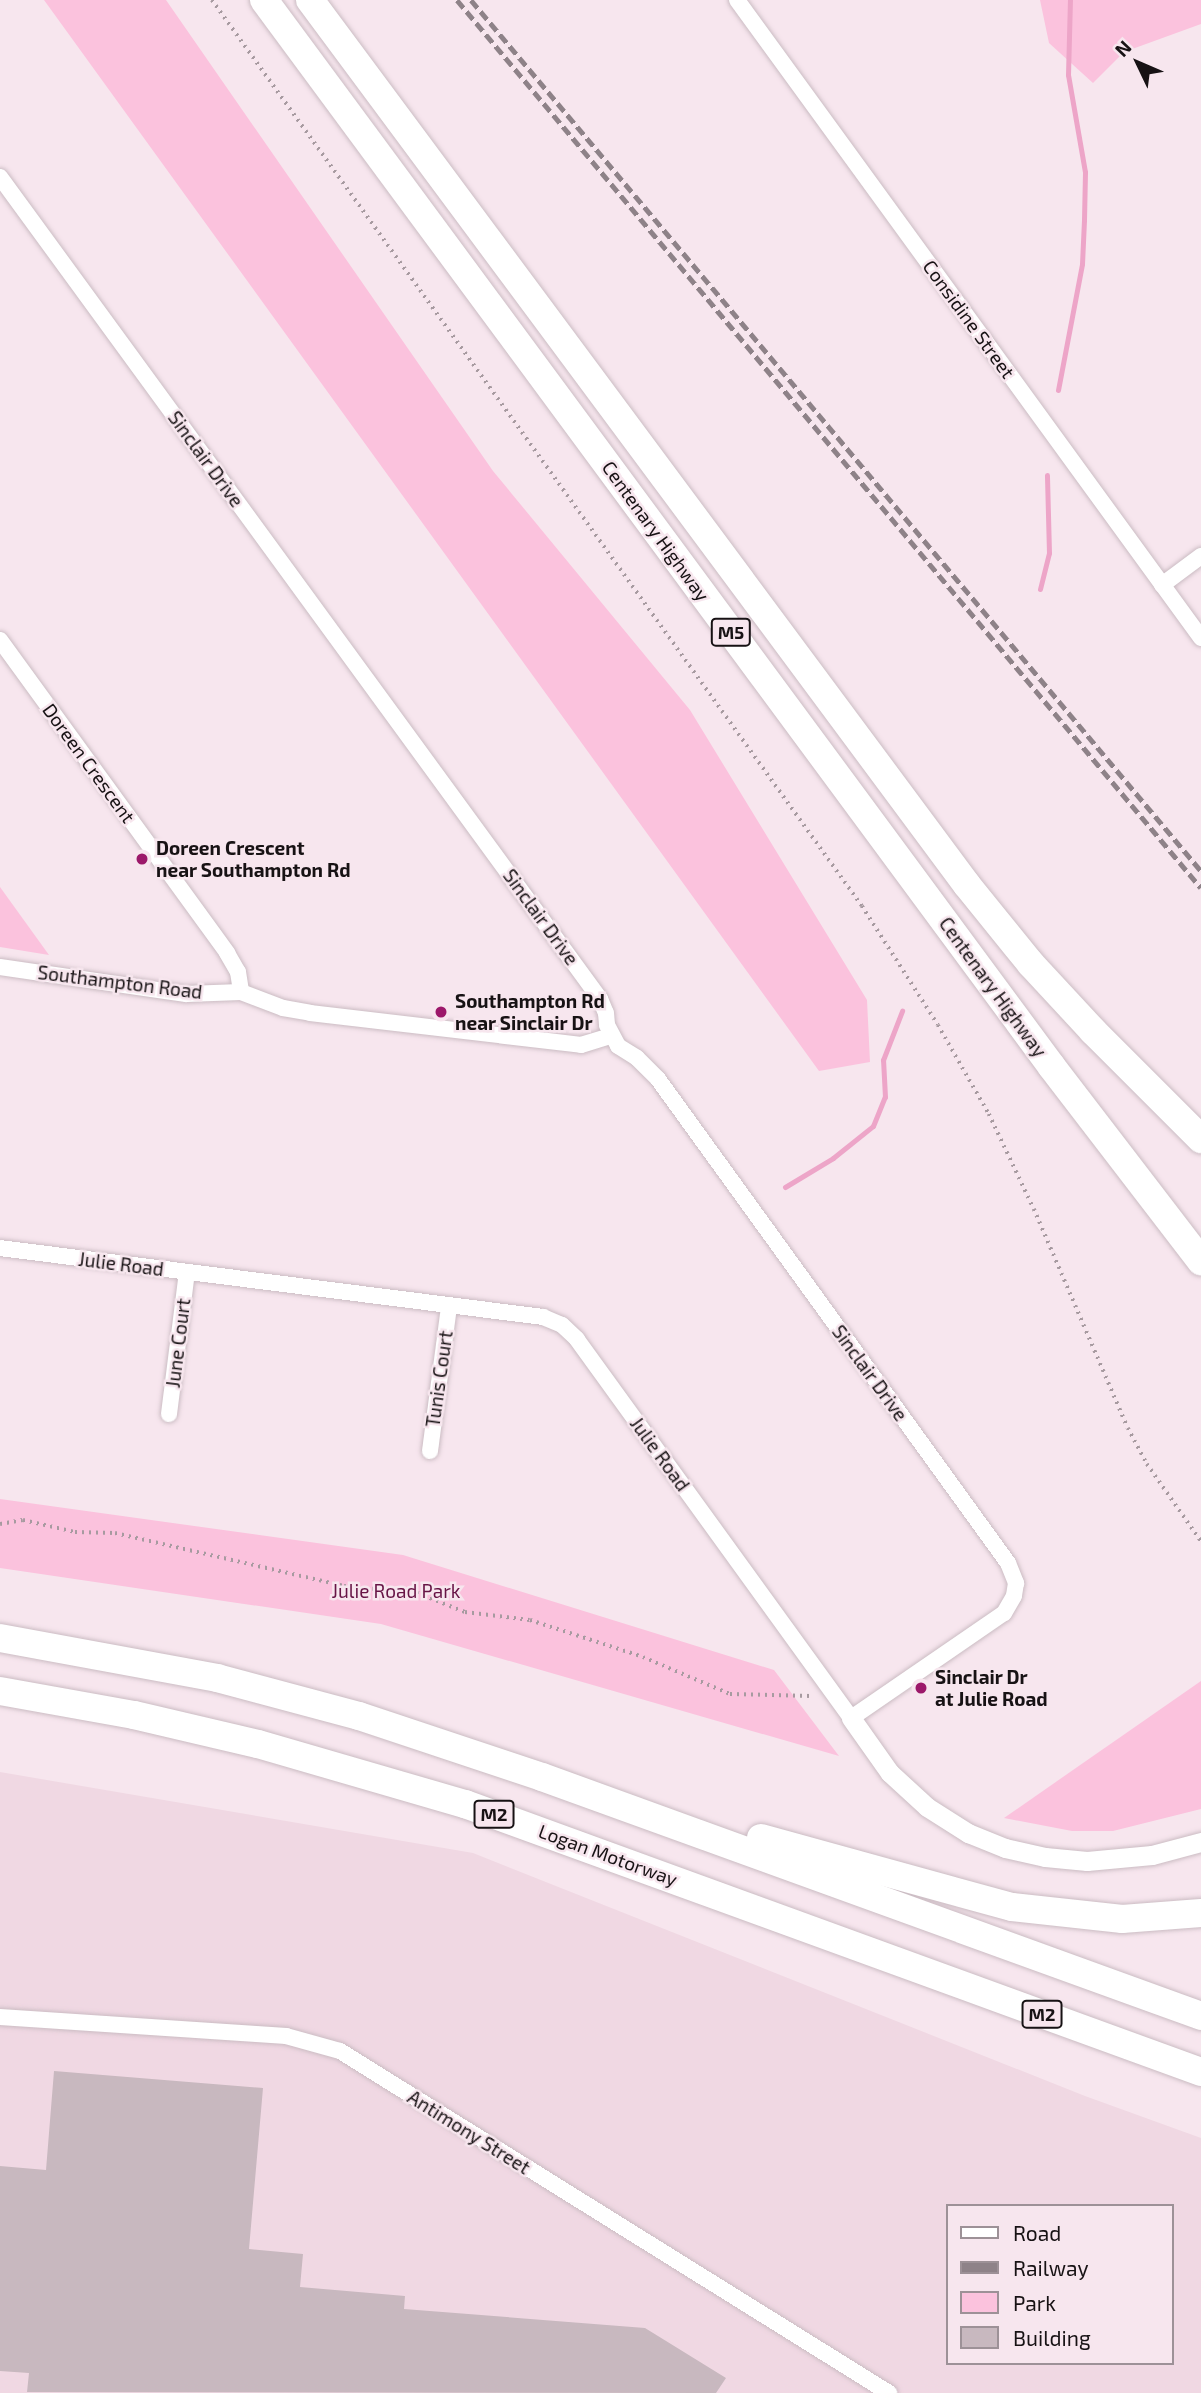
<!DOCTYPE html>
<style>
body{margin:0}
#map{position:relative;width:1201px;height:2393px;overflow:hidden;background:#f7e6ee;font-family:"Exo 2",sans-serif}
div>[style]{position:absolute}
[style*='--x']{left:calc(var(--x)*1px);top:calc(var(--y)*1px);width:calc(var(--w)*1px);rotate:calc(var(--a)*1deg)}
.built>*{inset:0;background:#f0d8e3}
.green>*{inset:0;background:#fbc2dd}
.stream>*{height:5px;margin:-2.5px;padding:0 2.5px;transform-origin:2.5px;border-radius:2.5px;background:#eda5c8}
.building>*{inset:0;background:#c8b8bf}
.path>*{height:3.5px;margin-top:-1.75px;transform-origin:0;background:repeating-linear-gradient(90deg,#a79aa0 0 2px,transparent 0 7px)}
.roads{filter:drop-shadow(0 0 2px #cbbcc3) drop-shadow(0 0 2px #cbbcc3)}
.minor>*{height:16px;margin:-8px;padding:0 8px;transform-origin:8px;border-radius:8px;background:#fff}
.tertiary>*{height:19px;margin:-9.5px;padding:0 9.5px;transform-origin:9.5px;border-radius:9.5px;background:#fff}
.motorway>*{height:28px;margin:-14px;padding:0 14px;transform-origin:14px;border-radius:14px;background:#fff}
.rail>*{height:5px;margin-top:-2.5px;transform-origin:0;background:repeating-linear-gradient(90deg,#8e8288 0 10px,transparent 0 15px)}
.dots>*{width:19px;height:19px;translate:-50% -50%;box-sizing:border-box;border:4px solid #f7e6ee;border-radius:50%}
span{translate:-50% -50%;white-space:nowrap;text-align:center;line-height:1.15;-webkit-text-stroke:5px #f7e6ee;paint-order:stroke}
.shield-label span{padding:2px 5px;background:#f7e6ee;border:2px solid;border-radius:5px;-webkit-text-stroke-width:0}
.shield-label{font-size:18px;color:#171214;font-weight:700}
.street-label{font-size:19px;color:#171214}
.poi-label{font-size:19px;color:#171214;font-weight:700}
.left{translate:0 -50%;text-align:left}
.park-label{font-size:19px;color:#671446}
.legend{position:absolute;left:946px;top:2204px;width:228px;height:161px;box-sizing:border-box;background:#f7e6ee;border:2px solid #9d9197;margin:0;padding:9px 12px;list-style:none;font-size:21px;color:#171214}
.legend li{display:flex;align-items:center;gap:14px;height:35px}
.legend b{width:35px;border:2px solid #9d9197}
.north{position:absolute;left:1103px;top:28px;width:70px;height:70px;-webkit-text-stroke:5px #f7e6ee;paint-order:stroke;rotate:314deg;font-size:19px;font-weight:700;line-height:28px;text-align:center;color:#171214}
.north::after{content:'';display:block;margin:auto;width:24px;height:32px;background:#171214;clip-path:polygon(50% 0,100% 100%,50% 72%,0 100%)}
</style>
<div id="map">
<div class="built">
<div style="clip-path:polygon(evenodd,0 1772px,473px 1853px,1085px 2096px,1201px 2138px,1201px 2393px,0 2393px,0 1772px,947px 2206px,1171px 2206px,1171px 2363px,947px 2363px,947px 2206px)"></div>
</div>
<div class="green">
<div style="clip-path:polygon(44px 0,166px 0,493px 471px,690px 710px,867px 1000px,870px 1062px,819px 1071px)"></div>
<div style="clip-path:polygon(1040px 0,1201px 0,1201px 24px,1124px 52px,1093px 83px,1049px 43px)"></div>
<div style="clip-path:polygon(0 887px,49px 955px,0 947px)"></div>
<div style="clip-path:polygon(0 1499px,403px 1555px,774px 1670px,839px 1756px,381px 1624px,0 1568px)"></div>
<div style="clip-path:polygon(1201px 1681px,1201px 1809px,1113px 1831px,1072px 1831px,1004px 1818px)"></div>
</div>
<div class="stream">
<div style="--x:1058;--y:390;--w:128;--a:-79.2"></div>
<div style="--x:1082;--y:264;--w:44;--a:-87.4"></div>
<div style="--x:1084;--y:220;--w:48;--a:-88.8"></div>
<div style="--x:1085;--y:172;--w:98;--a:-99.9"></div>
<div style="--x:1068;--y:75;--w:75;--a:-88.5"></div>
<div style="--x:1040;--y:589;--w:37;--a:-76"></div>
<div style="--x:1049;--y:553;--w:78;--a:-91.5"></div>
<div style="--x:785;--y:1187;--w:56;--a:-31.1"></div>
<div style="--x:833;--y:1158;--w:51;--a:-38.7"></div>
<div style="--x:873;--y:1126;--w:31;--a:-68"></div>
<div style="--x:885;--y:1097;--w:37;--a:-93"></div>
<div style="--x:883;--y:1060;--w:53;--a:-68.8"></div>
</div>
<div class="building">
<div style="clip-path:polygon(54px 2071px,263px 2088px,249px 2249px,303px 2254px,300px 2287px,405px 2296px,404px 2309px,645px 2328px,726px 2378px,716px 2393px,27px 2392px,29px 2373px,0 2371px,0 2166px,46px 2170px)"></div>
</div>
<div class="path">
<div style="--x:212;--y:0;--w:1115;--a:54.34"></div>
<div style="--x:862;--y:906;--w:141;--a:57.4"></div>
<div style="--x:938;--y:1025;--w:103;--a:60.2"></div>
<div style="--x:989;--y:1114;--w:105;--a:64.7"></div>
<div style="--x:1034;--y:1209;--w:238;--a:66.8"></div>
<div style="--x:1128;--y:1428;--w:41;--a:62.2"></div>
<div style="--x:1147;--y:1464;--w:94;--a:55"></div>
<div style="--x:0;--y:1524;--w:23;--a:-10"></div>
<div style="--x:23;--y:1520;--w:53;--a:13"></div>
<div style="--x:75;--y:1532;--w:40;--a:1.4"></div>
<div style="--x:115;--y:1533;--w:235;--a:13"></div>
<div style="--x:344;--y:1586;--w:73;--a:5.5"></div>
<div style="--x:417;--y:1593;--w:52;--a:21.6"></div>
<div style="--x:465;--y:1612;--w:65;--a:7"></div>
<div style="--x:530;--y:1620;--w:119;--a:18.1"></div>
<div style="--x:643;--y:1657;--w:95;--a:23"></div>
<div style="--x:730;--y:1694;--w:81;--a:1.4"></div>
</div>
<div class="roads">
<div class="minor">
<div style="--x:737;--y:0;--w:789;--a:53.97"></div>
<div style="--x:0;--y:177;--w:1018;--a:53.87"></div>
<div style="--x:600;--y:999;--w:15;--a:67"></div>
<div style="--x:606;--y:1013;--w:12;--a:85"></div>
<div style="--x:607;--y:1025;--w:24;--a:62"></div>
<div style="--x:618;--y:1046;--w:22;--a:32"></div>
<div style="--x:637;--y:1058;--w:30;--a:45"></div>
<div style="--x:658;--y:1079;--w:597;--a:54.13"></div>
<div style="--x:1008;--y:1563;--w:22;--a:68"></div>
<div style="--x:1016;--y:1583;--w:13;--a:99"></div>
<div style="--x:1014;--y:1596;--w:20;--a:120"></div>
<div style="--x:1004;--y:1613;--w:186;--a:145.5"></div>
<div style="--x:851;--y:1718;--w:468;--a:-125.9"></div>
<div style="--x:577;--y:1339;--w:21;--a:-137"></div>
<div style="--x:562;--y:1325;--w:21;--a:-157"></div>
<div style="--x:543;--y:1317;--w:547;--a:-172.76"></div>
<div style="--x:1162;--y:585;--w:49;--a:-36.6"></div>
<div style="--x:0;--y:640;--w:387;--a:54"></div>
<div style="--x:227;--y:953;--w:22;--a:60"></div>
<div style="--x:238;--y:972;--w:20;--a:81"></div>
<div style="--x:0;--y:967;--w:188;--a:8.3"></div>
<div style="--x:186;--y:994;--w:55;--a:-2.1"></div>
<div style="--x:241;--y:992;--w:45;--a:20.9"></div>
<div style="--x:283;--y:1008;--w:27;--a:10"></div>
<div style="--x:310;--y:1013;--w:273;--a:6.7"></div>
<div style="--x:581;--y:1045;--w:31;--a:-17"></div>
<div style="--x:169;--y:1414;--w:143;--a:-82.8"></div>
<div style="--x:430;--y:1451;--w:145;--a:-82.5"></div>
<div style="--x:0;--y:2017;--w:287;--a:3.8"></div>
<div style="--x:286;--y:2036;--w:56;--a:15.5"></div>
<div style="--x:340;--y:2051;--w:647;--a:31.92"></div>
</div>
<div class="tertiary">
<div style="--x:851;--y:1718;--w:67;--a:54.7"></div>
<div style="--x:890;--y:1773;--w:50;--a:42.6"></div>
<div style="--x:927;--y:1807;--w:49;--a:32.4"></div>
<div style="--x:968;--y:1833;--w:40;--a:22"></div>
<div style="--x:1005;--y:1848;--w:41;--a:12.7"></div>
<div style="--x:1045;--y:1857;--w:42;--a:5.4"></div>
<div style="--x:1087;--y:1861;--w:65;--a:-5.3"></div>
<div style="--x:1152;--y:1855;--w:51;--a:-14.9"></div>
</div>
<div class="motorway">
<div style="--x:264;--y:0;--w:1326;--a:53.55"></div>
<div style="--x:1052;--y:1067;--w:245;--a:52.5"></div>
<div style="--x:310;--y:0;--w:1102;--a:53.41"></div>
<div style="--x:967;--y:885;--w:102;--a:51"></div>
<div style="--x:1031;--y:964;--w:91;--a:47.2"></div>
<div style="--x:1093;--y:1031;--w:153;--a:45"></div>
<div style="--x:0;--y:1638;--w:221;--a:10.4"></div>
<div style="--x:217;--y:1678;--w:147;--a:15"></div>
<div style="--x:359;--y:1716;--w:193;--a:18.4"></div>
<div style="--x:542;--y:1777;--w:701;--a:19.93"></div>
<div style="--x:0;--y:1691;--w:136;--a:10.2"></div>
<div style="--x:134;--y:1715;--w:127;--a:13.2"></div>
<div style="--x:258;--y:1744;--w:216;--a:16.2"></div>
<div style="--x:465;--y:1804;--w:783;--a:20.01"></div>
<div style="--x:761;--y:1838;--w:260;--a:15.4"></div>
<div style="--x:1012;--y:1907;--w:111;--a:6.2"></div>
<div style="--x:1122;--y:1919;--w:79;--a:-4.3"></div>
</div>
</div>
<div class="rail">
<div style="--x:457;--y:0;--w:1158;--a:50.04"></div>
<div style="--x:471;--y:0;--w:1136;--a:50.03"></div>
</div>
<div class="dots">
<div style="left:142px;top:859px;background:#9c186a"></div>
<div style="left:441px;top:1012px;background:#9c186a"></div>
<div style="left:921px;top:1688px;background:#9c186a"></div>
</div>
<div class="shield-label">
<span style="left:731px;top:632px">M5</span>
<span style="left:494px;top:1814px">M2</span>
<span style="left:1042px;top:2014px">M2</span>
</div>
<div class="street-label">
<span style="left:969px;top:319px;rotate:54deg">Considine Street</span>
<span style="left:206px;top:459px;rotate:54deg">Sinclair Drive</span>
<span style="left:656px;top:531px;rotate:54deg">Centenary Highway</span>
<span style="left:89px;top:763px;rotate:54deg">Doreen Crescent</span>
<span style="left:541px;top:917px;rotate:54deg">Sinclair Drive</span>
<span style="left:120px;top:982px;rotate:7deg">Southampton Road</span>
<span style="left:993px;top:987px;rotate:54deg">Centenary Highway</span>
<span style="left:121px;top:1264px;rotate:7deg">Julie Road</span>
<span style="left:178px;top:1343px;rotate:-83deg">June Court</span>
<span style="left:870px;top:1373px;rotate:54deg">Sinclair Drive</span>
<span style="left:439px;top:1379px;rotate:-82deg">Tunis Court</span>
<span style="left:660px;top:1454px;rotate:54deg">Julie Road</span>
<span style="left:608px;top:1855px;rotate:20deg">Logan Motorway</span>
<span style="left:469px;top:2132px;rotate:32deg">Antimony Street</span>
</div>
<div class="poi-label">
<span class="left" style="left:156px;top:859px">Doreen Crescent<br>near Southampton Rd</span>
<span class="left" style="left:455px;top:1012px">Southampton Rd<br>near Sinclair Dr</span>
<span class="left" style="left:935px;top:1688px">Sinclair Dr<br>at Julie Road</span>
</div>
<div class="park-label">
<span style="left:396px;top:1591px">Julie Road Park</span>
</div>
<ul class="legend">
<li><b style="height:9px;background:#fff"></b>Road</li>
<li><b style="height:9px;background:#8e8288"></b>Railway</li>
<li><b style="height:19px;background:#fbc2dd"></b>Park</li>
<li><b style="height:19px;background:#c8b8bf"></b>Building</li>
</ul>
<div class="north">N</div>
</div>
